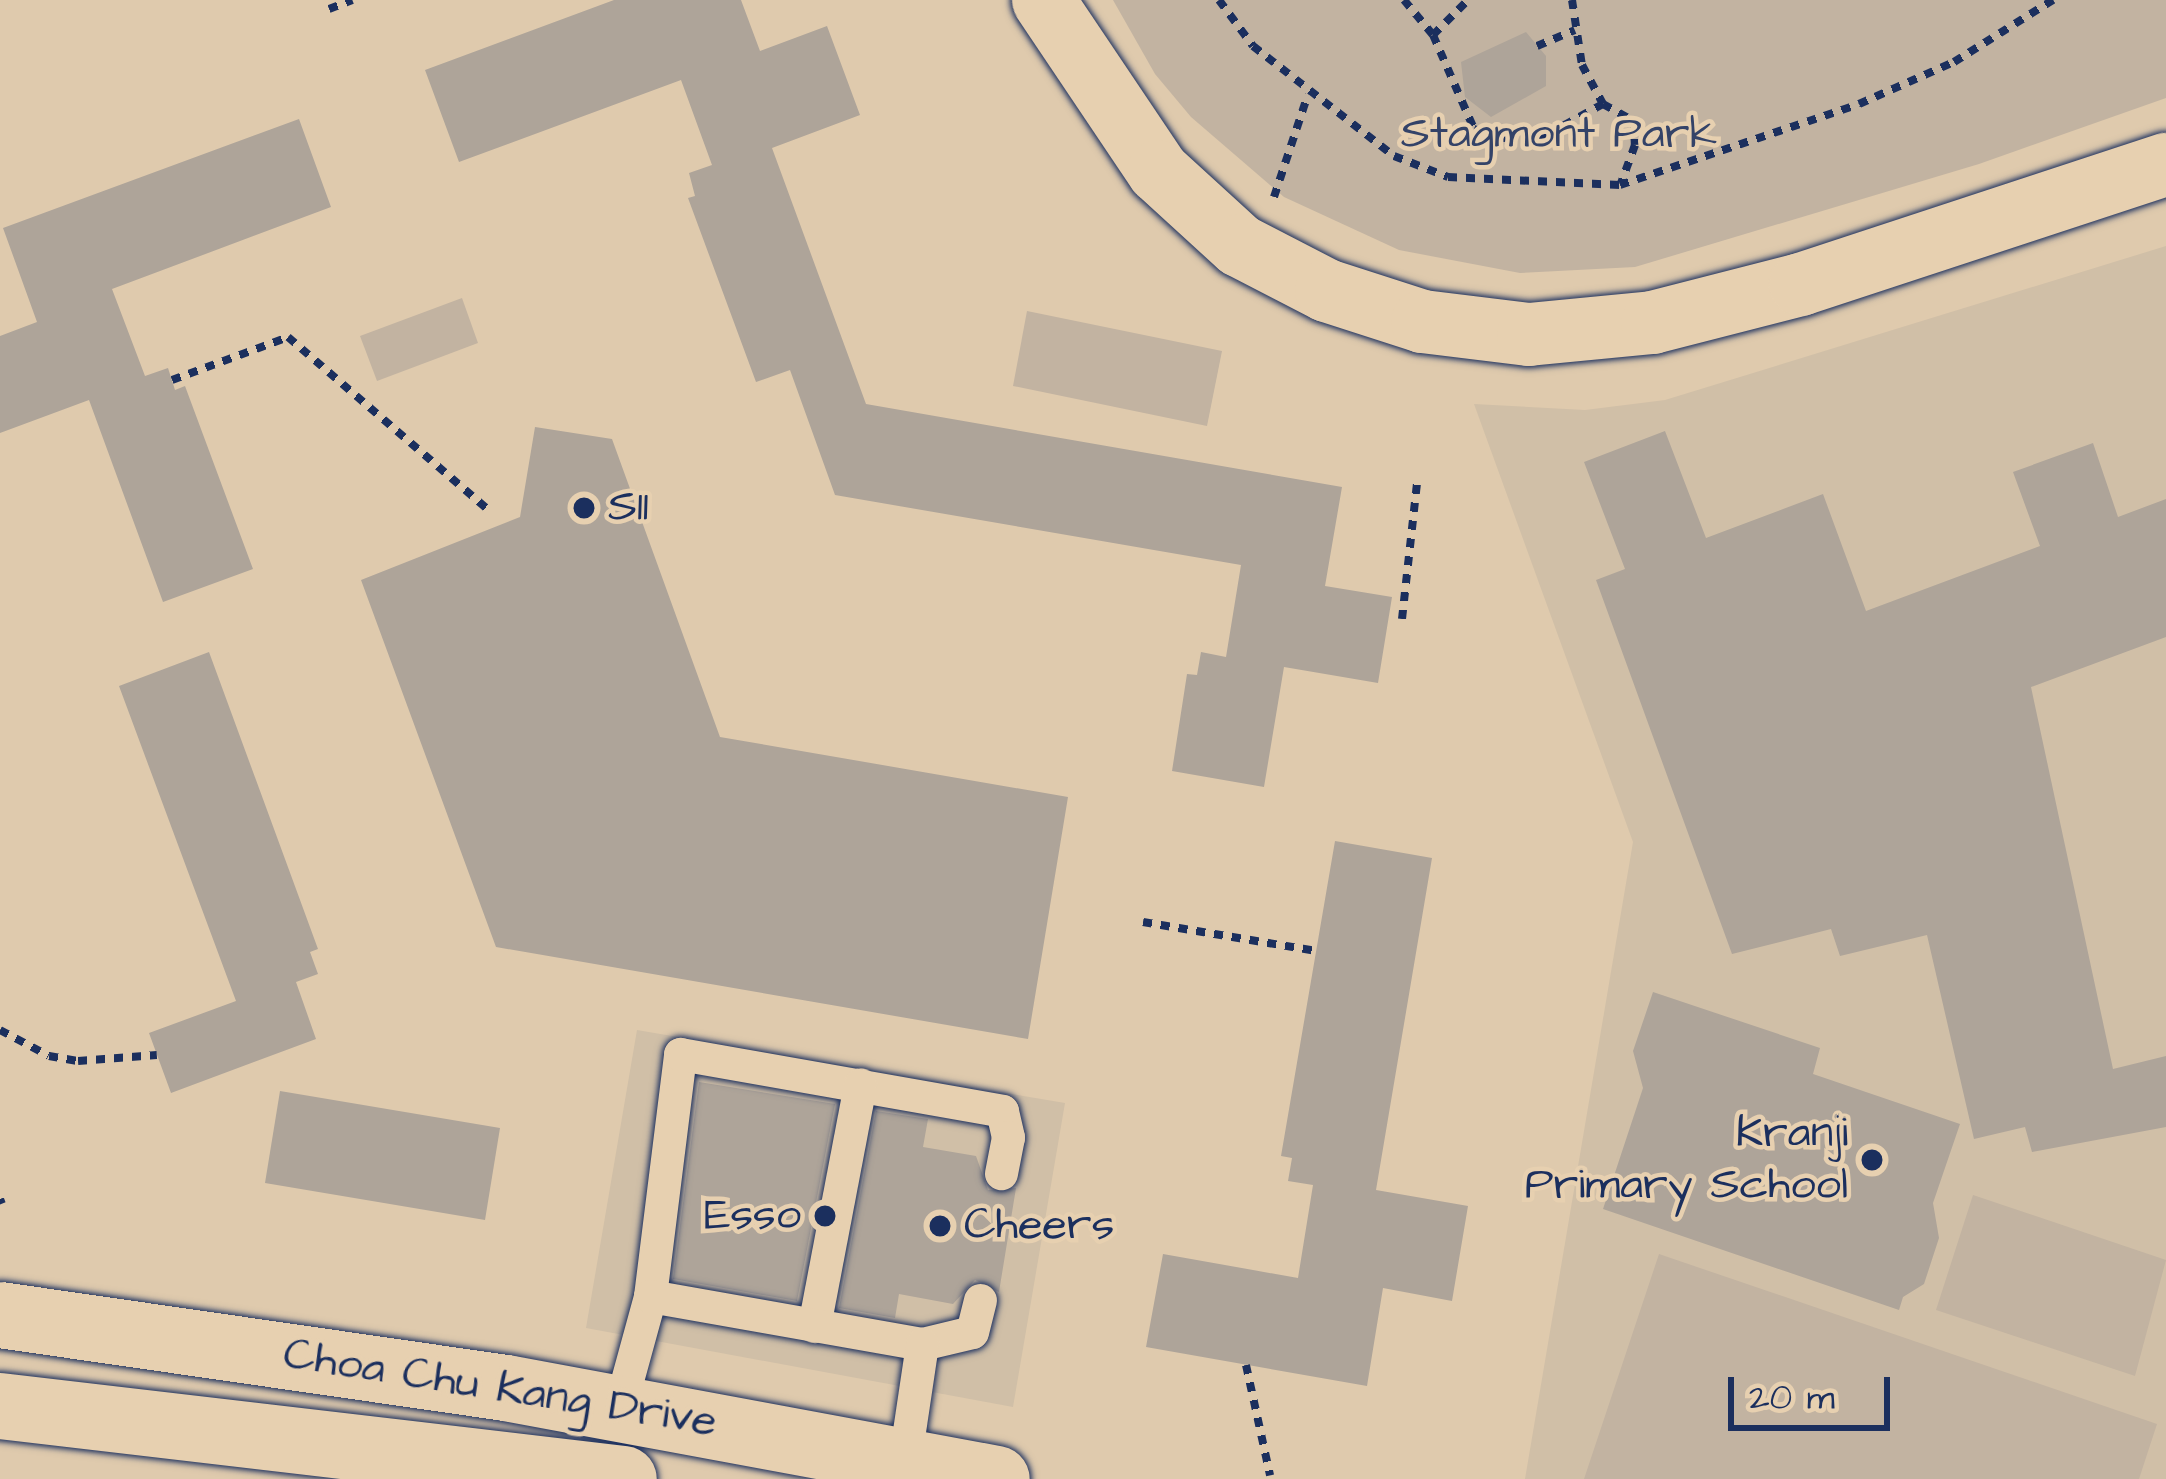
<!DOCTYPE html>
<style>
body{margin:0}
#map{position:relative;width:2166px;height:1479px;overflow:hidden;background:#dfcaad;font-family:"Architects Daughter",sans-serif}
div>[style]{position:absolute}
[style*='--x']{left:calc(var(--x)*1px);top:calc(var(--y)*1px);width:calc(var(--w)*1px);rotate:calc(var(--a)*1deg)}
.built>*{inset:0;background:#d0bfa7}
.green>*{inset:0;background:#c2b3a1}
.building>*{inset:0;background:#aea499}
.path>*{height:8px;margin-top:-4px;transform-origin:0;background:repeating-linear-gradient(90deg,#1b2f5e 0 9px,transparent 0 18px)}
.roads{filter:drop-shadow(0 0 3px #1b2f5e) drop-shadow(0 0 3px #1b2f5e)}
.lane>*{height:33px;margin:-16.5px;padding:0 16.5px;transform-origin:16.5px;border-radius:16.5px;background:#e7d0b0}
.street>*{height:63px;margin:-31.5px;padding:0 31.5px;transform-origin:31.5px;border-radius:31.5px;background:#e7d0b0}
.secondary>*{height:66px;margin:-33px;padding:0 33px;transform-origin:33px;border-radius:33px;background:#e7d0b0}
.dots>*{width:33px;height:33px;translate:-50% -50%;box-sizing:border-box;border:6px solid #e7d0b0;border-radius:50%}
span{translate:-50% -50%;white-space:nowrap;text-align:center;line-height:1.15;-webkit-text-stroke:9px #e7d0b0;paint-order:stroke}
.park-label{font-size:45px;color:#344368}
.poi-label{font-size:45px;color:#1b2f5e}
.left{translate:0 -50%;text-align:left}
.right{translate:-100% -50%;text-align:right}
.street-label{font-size:45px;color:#1b2f5e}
.scale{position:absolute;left:1728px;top:1377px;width:162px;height:54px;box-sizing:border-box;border:6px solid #1b2f5e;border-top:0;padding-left:15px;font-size:36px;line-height:42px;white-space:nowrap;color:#1b2f5e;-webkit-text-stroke:9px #e7d0b0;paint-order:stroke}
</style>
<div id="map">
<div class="built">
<div style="clip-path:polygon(2166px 246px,2166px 1479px,1525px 1479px,1633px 842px,1474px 404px,1585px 410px,1665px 400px)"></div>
<div style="clip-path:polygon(637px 1030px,1065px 1103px,1013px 1407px,586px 1328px)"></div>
</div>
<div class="green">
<div style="clip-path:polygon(1113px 0,2166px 0,2166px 98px,1979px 164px,1635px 267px,1520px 273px,1399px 250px,1284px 197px,1191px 117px,1155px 74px)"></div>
<div style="clip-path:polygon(462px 298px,478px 343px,377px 381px,360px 336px)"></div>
<div style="clip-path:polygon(1027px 311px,1222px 351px,1207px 426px,1013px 386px)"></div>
<div style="clip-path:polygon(1973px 1195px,2166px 1260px,2135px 1376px,1936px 1310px)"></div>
<div style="clip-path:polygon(1659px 1254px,2157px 1424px,2139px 1479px,1584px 1479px)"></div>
</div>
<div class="building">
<div style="clip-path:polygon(614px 0,741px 0,760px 51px,827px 26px,860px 115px,772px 148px,866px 404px,1342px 487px,1325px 586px,1392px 597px,1378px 683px,1284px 667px,1264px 787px,1172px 771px,1187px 674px,1197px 675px,1201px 652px,1226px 657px,1241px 565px,835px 495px,790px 370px,756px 382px,688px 198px,695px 196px,689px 173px,712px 165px,681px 80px,459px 162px,425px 70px)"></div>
<div style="clip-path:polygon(1526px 32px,1546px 56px,1546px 86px,1491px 117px,1465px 97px,1461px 62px)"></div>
<div style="clip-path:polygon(299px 119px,331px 207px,112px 289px,145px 376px,168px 368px,175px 390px,185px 386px,253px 569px,163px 602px,89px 400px,0 433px,0 336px,37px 322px,3px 228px)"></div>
<div style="clip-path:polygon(535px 427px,612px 439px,720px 737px,1068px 797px,1028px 1039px,496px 947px,361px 580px,520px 517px)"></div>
<div style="clip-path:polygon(1665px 431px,1706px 538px,1823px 494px,1866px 611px,2040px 546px,2013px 472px,2093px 443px,2118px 517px,2166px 499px,2166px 637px,2031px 687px,2113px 1069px,2166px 1056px,2166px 1127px,2032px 1152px,2025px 1127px,1974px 1139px,1927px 935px,1840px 956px,1831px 929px,1732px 954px,1596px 580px,1625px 569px,1584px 462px)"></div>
<div style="clip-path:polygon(209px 652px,318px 949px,310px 952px,318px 974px,296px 982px,316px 1039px,171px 1093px,149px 1033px,236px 1001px,119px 686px)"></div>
<div style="clip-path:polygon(1335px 841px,1432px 858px,1376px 1190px,1468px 1206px,1452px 1301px,1383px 1288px,1367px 1386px,1146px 1347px,1163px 1254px,1298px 1278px,1313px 1185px,1288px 1181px,1292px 1158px,1281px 1156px)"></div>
<div style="clip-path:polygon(1653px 992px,1820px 1048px,1813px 1074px,1960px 1124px,1933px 1203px,1939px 1238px,1924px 1284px,1903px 1297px,1899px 1310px,1603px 1209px,1643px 1088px,1633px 1051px)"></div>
<div style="clip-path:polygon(699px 1082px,835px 1104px,797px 1301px,673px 1279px)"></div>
<div style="clip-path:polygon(280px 1091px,500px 1128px,485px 1220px,265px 1183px)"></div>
<div style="clip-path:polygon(876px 1111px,928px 1119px,923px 1147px,976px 1156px,988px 1190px,1016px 1188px,999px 1292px,975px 1280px,953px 1304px,899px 1294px,895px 1318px,839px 1308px)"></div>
</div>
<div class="path">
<div style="--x:1219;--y:0;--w:57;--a:53.5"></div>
<div style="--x:1253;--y:46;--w:179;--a:38"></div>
<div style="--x:1394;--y:156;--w:58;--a:21.3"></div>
<div style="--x:1448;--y:177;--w:172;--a:2.7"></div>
<div style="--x:1620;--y:185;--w:252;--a:-18.7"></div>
<div style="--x:1859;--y:104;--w:104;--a:-23.9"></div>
<div style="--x:1954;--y:62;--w:117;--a:-32.1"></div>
<div style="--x:1404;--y:0;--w:45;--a:50.4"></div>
<div style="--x:1433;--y:35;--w:103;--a:66.4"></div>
<div style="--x:1474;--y:129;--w:30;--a:17"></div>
<div style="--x:1503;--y:138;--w:45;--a:-5.1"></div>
<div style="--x:1548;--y:134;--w:63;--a:-28.6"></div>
<div style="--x:1572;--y:0;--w:66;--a:81.3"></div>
<div style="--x:1582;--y:65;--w:44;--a:61.7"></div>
<div style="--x:1603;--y:104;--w:35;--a:29"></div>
<div style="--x:1634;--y:121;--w:24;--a:88"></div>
<div style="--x:1635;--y:145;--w:40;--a:110.2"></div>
<div style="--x:329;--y:9;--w:25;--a:-21"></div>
<div style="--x:1433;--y:35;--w:49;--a:-45"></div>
<div style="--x:1537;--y:46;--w:41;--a:-22.8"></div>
<div style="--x:1274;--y:197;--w:108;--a:-71.7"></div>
<div style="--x:172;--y:380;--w:124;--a:-20.3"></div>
<div style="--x:288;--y:337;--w:268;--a:40.8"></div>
<div style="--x:1402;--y:619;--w:136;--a:-83.7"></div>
<div style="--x:1143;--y:922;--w:176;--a:9.5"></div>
<div style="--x:0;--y:1030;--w:55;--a:28"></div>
<div style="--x:49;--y:1056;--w:29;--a:10"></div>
<div style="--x:78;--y:1061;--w:79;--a:-4.3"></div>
<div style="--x:0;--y:1199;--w:5;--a:68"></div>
<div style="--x:1246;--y:1365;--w:113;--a:77.7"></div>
</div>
<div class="roads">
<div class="lane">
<div style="--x:650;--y:1296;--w:244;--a:-82.9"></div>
<div style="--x:680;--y:1054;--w:327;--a:10"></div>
<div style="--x:1002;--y:1111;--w:27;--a:77"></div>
<div style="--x:1008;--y:1137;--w:37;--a:101"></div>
<div style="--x:814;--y:1326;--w:246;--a:-79.2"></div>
<div style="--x:922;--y:1344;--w:51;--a:-13.5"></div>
<div style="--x:972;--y:1332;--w:33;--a:-76"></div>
<div style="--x:620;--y:1406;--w:114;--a:-74.7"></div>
<div style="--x:650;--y:1296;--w:276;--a:10"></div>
<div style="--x:922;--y:1344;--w:115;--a:98.5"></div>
</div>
<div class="street">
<div style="--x:1043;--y:0;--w:206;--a:56.1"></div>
<div style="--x:1158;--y:171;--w:110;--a:42.4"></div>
<div style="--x:1239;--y:245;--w:98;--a:27.3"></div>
<div style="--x:1326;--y:290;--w:101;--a:17.9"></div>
<div style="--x:1422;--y:321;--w:107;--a:7"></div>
<div style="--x:1528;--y:334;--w:125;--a:-5.5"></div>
<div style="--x:1652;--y:322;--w:153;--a:-14.4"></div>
<div style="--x:1800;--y:284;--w:385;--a:-18.2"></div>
</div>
<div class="secondary">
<div style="--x:0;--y:1315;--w:511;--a:8.21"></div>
<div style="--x:506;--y:1388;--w:499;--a:10.5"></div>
<div style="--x:0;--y:1406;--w:628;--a:6.67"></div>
</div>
</div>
<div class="dots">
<div style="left:584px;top:508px;background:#1b2f5e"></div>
<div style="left:1872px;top:1160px;background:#1b2f5e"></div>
<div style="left:825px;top:1216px;background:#1b2f5e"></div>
<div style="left:940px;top:1226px;background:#1b2f5e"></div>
</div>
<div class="park-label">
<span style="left:1559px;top:135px">Stagmont Park</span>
</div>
<div class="poi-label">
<span class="left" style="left:608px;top:508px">S11</span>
<span class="right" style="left:1848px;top:1160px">Kranji<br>Primary School</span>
<span class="right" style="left:801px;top:1216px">Esso</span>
<span class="left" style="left:964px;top:1226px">Cheers</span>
</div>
<div class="street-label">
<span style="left:500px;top:1389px;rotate:9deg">Choa Chu Kang Drive</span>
</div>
<div class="scale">20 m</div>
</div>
